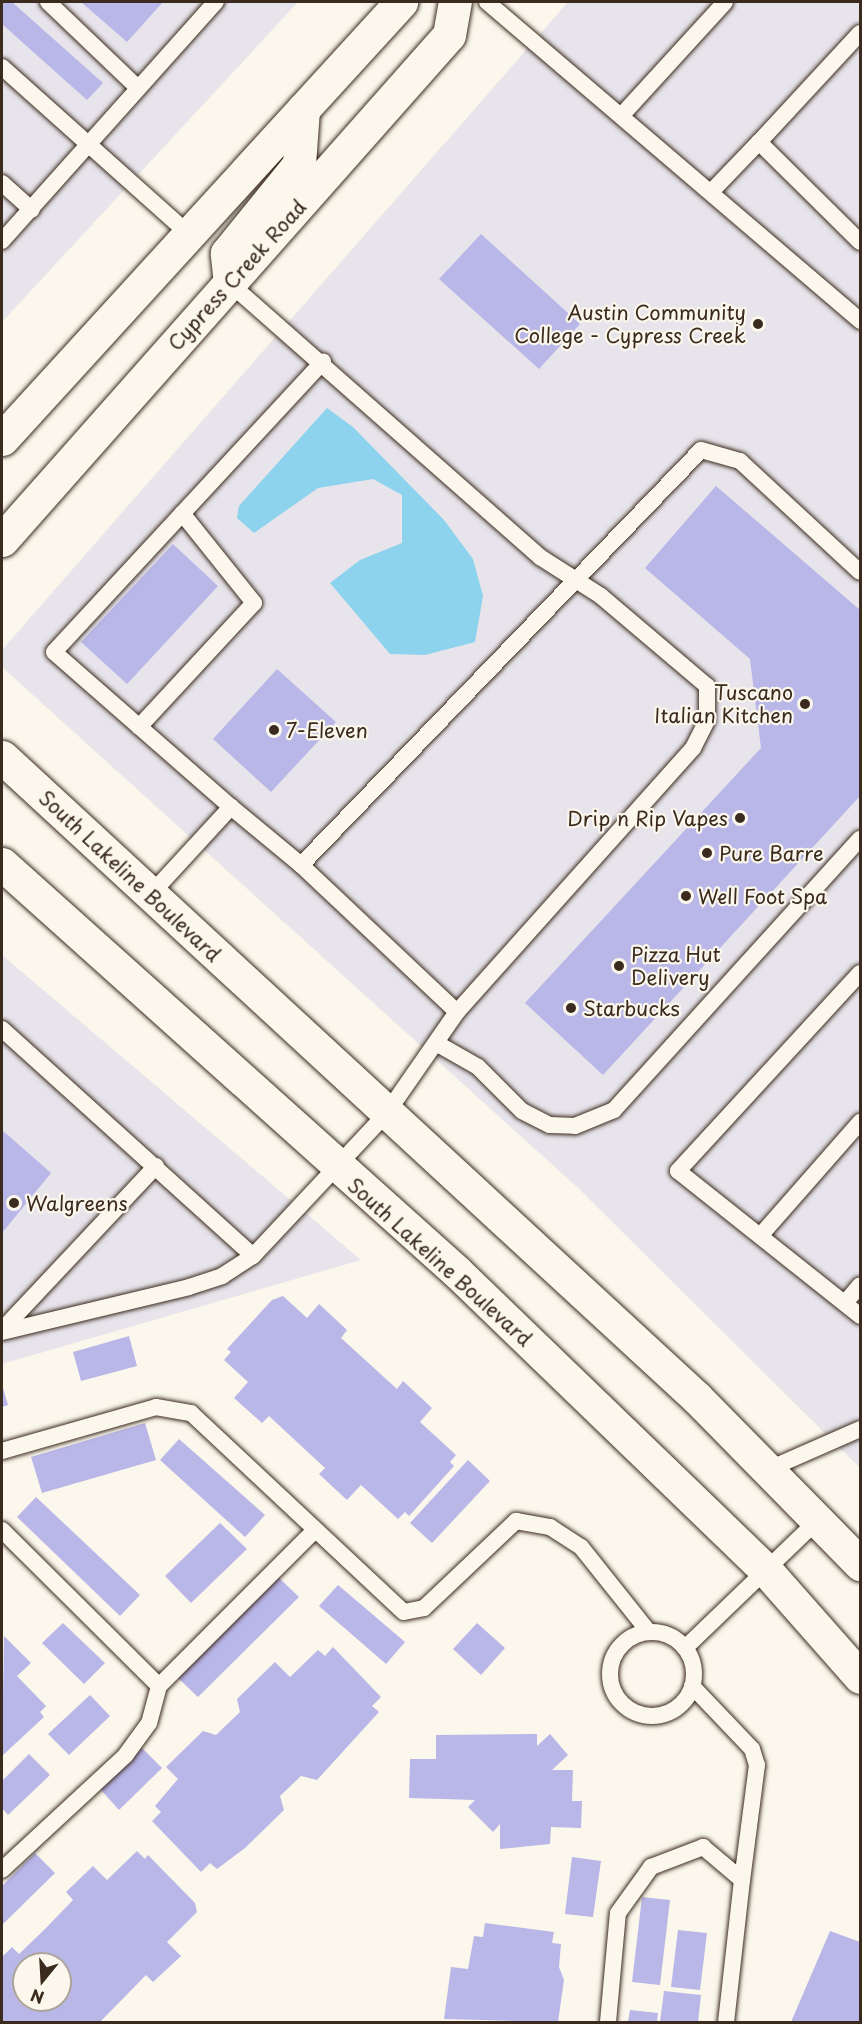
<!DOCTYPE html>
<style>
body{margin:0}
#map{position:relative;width:862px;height:2024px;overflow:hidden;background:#fbf7ec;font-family:"Playpen Sans",sans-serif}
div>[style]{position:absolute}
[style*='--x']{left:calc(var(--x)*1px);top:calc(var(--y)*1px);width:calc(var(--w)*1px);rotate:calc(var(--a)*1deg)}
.built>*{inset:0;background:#e7e4eb}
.water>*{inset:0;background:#8dd3ee}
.building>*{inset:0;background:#b9b6e8}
.roads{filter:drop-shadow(0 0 2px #3b2a1e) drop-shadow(0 0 2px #3b2a1e)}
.service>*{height:16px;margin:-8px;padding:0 8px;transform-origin:8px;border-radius:8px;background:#fbf7ec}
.service>.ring{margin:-8px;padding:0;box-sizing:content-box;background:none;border:16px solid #fbf7ec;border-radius:50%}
.secondary>*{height:33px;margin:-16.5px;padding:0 16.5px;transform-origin:16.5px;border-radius:16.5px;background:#fbf7ec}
.dots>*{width:16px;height:16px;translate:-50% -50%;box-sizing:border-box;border:3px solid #fbf7ec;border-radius:50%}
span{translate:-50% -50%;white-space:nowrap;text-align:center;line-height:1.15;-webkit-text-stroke:4.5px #fbf7ec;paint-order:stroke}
.street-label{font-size:20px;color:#3b2a1e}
.poi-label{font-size:20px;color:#3b2a1e}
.right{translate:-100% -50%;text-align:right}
.left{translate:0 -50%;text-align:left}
.frame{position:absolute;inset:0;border:3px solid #3b2a1e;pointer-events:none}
.north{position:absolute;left:12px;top:1952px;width:60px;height:60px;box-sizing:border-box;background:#fbf7ec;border:2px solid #aea59a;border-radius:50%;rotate:198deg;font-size:16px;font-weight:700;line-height:24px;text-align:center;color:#3b2a1e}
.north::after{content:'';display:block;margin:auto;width:21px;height:27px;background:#3b2a1e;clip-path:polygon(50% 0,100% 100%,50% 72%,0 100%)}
</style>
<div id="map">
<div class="built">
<div style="clip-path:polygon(2px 2px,298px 2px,2px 322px)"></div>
<div style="clip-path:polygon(568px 2px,860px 2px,860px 1468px,577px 1187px,2px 667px,2px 650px)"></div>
<div style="clip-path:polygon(2px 955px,361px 1260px,2px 1364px)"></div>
</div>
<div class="water">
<div style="clip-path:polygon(327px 408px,353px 427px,444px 520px,473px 559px,483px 596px,475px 642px,425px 655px,390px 654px,330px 583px,360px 560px,402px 543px,402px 495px,373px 479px,318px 488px,254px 533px,237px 518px,239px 506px)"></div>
</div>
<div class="building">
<div style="clip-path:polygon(2px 2px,12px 2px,103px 83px,87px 100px,2px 24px)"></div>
<div style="clip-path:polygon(81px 2px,163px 2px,127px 42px)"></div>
<div style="clip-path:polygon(481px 234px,580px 324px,539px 369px,439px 279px)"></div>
<div style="clip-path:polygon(716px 486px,860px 610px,860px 796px,603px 1075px,525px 1003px,761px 748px,750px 659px,645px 568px)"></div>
<div style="clip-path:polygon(173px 544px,218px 586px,127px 684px,81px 642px)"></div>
<div style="clip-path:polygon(277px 669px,336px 722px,271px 792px,213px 739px)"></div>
<div style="clip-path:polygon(2px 1130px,51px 1173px,2px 1233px)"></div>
<div style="clip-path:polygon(283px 1296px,307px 1318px,319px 1304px,347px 1330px,341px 1338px,397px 1389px,403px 1381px,432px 1408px,420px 1422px,456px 1455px,450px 1462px,454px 1466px,409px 1516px,405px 1512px,398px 1519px,361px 1485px,347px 1500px,319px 1474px,325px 1468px,269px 1416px,262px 1423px,234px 1398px,248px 1382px,224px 1360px,231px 1352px,227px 1349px,272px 1300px)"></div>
<div style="clip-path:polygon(129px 1336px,137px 1366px,81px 1381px,73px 1352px)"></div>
<div style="clip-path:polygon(2px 1385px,8px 1405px,2px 1407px)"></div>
<div style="clip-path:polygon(145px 1423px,156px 1460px,42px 1493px,31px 1457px)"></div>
<div style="clip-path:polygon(179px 1439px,265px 1515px,245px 1537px,160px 1460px)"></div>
<div style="clip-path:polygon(468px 1460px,490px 1481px,432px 1543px,410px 1523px)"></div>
<div style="clip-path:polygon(36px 1497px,140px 1595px,120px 1616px,17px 1517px)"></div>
<div style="clip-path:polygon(220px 1523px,247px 1549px,191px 1603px,165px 1576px)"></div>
<div style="clip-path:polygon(278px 1577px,299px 1597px,198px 1697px,177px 1677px)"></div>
<div style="clip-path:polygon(338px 1585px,405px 1642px,386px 1664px,319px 1606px)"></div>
<div style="clip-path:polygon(63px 1623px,105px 1663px,84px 1684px,42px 1643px)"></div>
<div style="clip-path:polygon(477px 1623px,505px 1648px,481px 1675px,453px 1649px)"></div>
<div style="clip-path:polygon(4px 1636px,31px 1663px,17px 1676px,46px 1706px,40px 1712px,44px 1717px,2px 1756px)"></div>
<div style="clip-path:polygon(333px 1647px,381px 1697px,372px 1706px,379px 1712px,317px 1780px,301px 1776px,280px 1796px,284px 1810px,245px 1848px,217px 1869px,210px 1863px,201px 1872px,152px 1821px,161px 1812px,155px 1806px,178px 1779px,166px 1767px,203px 1731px,216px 1735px,240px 1712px,237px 1699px,275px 1662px,290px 1677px,318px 1650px,325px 1656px)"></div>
<div style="clip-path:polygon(90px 1695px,110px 1716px,69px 1755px,48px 1734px)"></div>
<div style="clip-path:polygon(537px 1734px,537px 1746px,550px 1734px,568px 1755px,552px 1770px,573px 1770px,572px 1801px,582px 1801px,581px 1828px,551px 1827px,550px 1844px,500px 1849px,500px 1824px,493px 1832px,468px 1807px,475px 1800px,409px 1798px,410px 1759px,436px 1759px,436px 1735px)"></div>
<div style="clip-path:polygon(142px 1748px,162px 1768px,119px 1810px,100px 1789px)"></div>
<div style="clip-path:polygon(29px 1754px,50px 1775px,8px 1815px,2px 1808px,2px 1781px)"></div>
<div style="clip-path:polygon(evenodd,137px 1851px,145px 1859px,148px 1855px,195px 1903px,197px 1912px,167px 1942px,181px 1956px,153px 1982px,146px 1975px,100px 2022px,2px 2022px,2px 1957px,12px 1947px,19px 1954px,45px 1929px,73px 1900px,66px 1892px,93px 1866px,107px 1880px,137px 1851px,24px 1964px,60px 1964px,60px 2000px,24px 2000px,24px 1964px)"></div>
<div style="clip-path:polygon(35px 1853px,55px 1873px,2px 1925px,2px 1886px)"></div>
<div style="clip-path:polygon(572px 1857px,601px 1861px,593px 1917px,565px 1914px)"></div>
<div style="clip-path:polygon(642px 1897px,670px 1900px,660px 1985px,632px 1982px)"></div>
<div style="clip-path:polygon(485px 1923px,554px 1932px,552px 1943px,561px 1944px,559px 1967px,564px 1980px,558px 2022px,444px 2019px,451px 1967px,468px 1969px,474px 1936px,483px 1937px)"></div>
<div style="clip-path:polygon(678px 1930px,707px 1933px,700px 1990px,671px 1987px)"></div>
<div style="clip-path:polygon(830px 1931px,860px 1942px,860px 2022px,791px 2022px)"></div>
<div style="clip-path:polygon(664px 1991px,701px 1995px,698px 2022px,660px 2022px)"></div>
<div style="clip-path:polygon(630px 2010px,658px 2013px,657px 2022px,628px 2022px)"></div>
</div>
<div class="roads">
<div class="service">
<div style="--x:48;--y:2;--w:123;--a:43.7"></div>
<div style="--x:487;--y:2;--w:491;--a:40.5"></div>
<div style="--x:860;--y:33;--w:149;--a:132.8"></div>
<div style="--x:759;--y:142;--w:142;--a:44.7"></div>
<div style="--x:2;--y:67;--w:252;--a:41.8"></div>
<div style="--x:621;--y:116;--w:154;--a:-47.6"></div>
<div style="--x:2;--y:183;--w:40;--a:42"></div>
<div style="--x:711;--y:192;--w:69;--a:-46.2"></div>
<div style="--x:2;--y:241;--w:321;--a:-48.2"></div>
<div style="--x:139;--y:727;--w:169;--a:-47.2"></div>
<div style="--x:254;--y:603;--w:115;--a:-128.7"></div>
<div style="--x:231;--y:807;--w:235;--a:-138.8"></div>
<div style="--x:54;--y:652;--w:396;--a:-47.2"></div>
<div style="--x:301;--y:865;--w:214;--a:43.3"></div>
<div style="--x:150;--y:895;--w:120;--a:-47.4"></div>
<div style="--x:231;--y:807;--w:91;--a:39.6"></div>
<div style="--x:301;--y:865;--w:576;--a:-46.05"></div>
<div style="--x:701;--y:450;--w:41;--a:15.8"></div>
<div style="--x:740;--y:461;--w:163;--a:42.8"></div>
<div style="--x:860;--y:973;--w:269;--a:132.6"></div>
<div style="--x:678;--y:1171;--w:233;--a:38.5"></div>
<div style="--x:2;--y:1029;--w:338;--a:42.1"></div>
<div style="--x:436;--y:1043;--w:48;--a:29.7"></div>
<div style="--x:478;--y:1067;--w:62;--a:45"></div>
<div style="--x:522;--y:1111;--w:31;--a:27"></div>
<div style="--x:550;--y:1125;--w:25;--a:2"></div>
<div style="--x:575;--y:1126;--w:42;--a:-22.3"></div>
<div style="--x:614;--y:1110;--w:366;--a:-47.8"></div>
<div style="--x:760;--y:1236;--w:152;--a:-48.7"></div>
<div style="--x:845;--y:1303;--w:23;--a:-50"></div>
<div style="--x:2;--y:1330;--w:225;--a:-46.8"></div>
<div style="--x:2;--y:1332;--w:192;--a:-13.5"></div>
<div style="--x:189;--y:1287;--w:35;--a:-18"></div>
<div style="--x:222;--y:1276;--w:37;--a:-33"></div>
<div style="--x:253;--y:1256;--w:195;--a:-46.9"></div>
<div style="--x:386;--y:1114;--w:124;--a:-55.2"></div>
<div style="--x:457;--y:1012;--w:354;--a:-48.2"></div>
<div style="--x:693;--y:748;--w:31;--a:-63"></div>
<div style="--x:707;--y:720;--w:34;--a:-90"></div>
<div style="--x:707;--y:686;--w:139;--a:-139.7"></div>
<div style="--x:601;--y:596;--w:72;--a:-147.4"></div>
<div style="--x:540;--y:557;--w:413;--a:-138.6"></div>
<div style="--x:2;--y:1451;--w:160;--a:-15.9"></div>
<div style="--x:156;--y:1407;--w:36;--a:10"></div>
<div style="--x:191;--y:1413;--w:291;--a:43.1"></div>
<div style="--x:404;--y:1612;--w:20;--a:-11"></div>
<div style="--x:424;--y:1608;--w:127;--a:-43.4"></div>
<div style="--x:516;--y:1521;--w:35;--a:10"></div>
<div style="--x:550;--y:1527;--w:37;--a:33"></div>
<div style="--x:581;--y:1547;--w:107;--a:51.4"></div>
<div style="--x:769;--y:1469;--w:99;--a:-23.7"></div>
<div style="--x:2;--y:1530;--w:221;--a:44.8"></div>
<div style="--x:159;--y:1686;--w:38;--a:105"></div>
<div style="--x:149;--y:1723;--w:39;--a:126"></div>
<div style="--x:126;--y:1755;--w:169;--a:137.2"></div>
<div class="ring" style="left:610px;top:1632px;width:68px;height:68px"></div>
<div style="--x:685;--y:1648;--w:186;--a:-43.9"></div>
<div style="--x:159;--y:1686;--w:219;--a:-45"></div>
<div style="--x:692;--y:1686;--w:87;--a:46.4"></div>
<div style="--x:752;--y:1749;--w:17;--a:73"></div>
<div style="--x:757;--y:1765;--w:116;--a:97.4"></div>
<div style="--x:608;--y:2022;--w:109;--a:-84.8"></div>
<div style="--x:618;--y:1913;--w:57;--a:-54.3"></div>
<div style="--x:651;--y:1867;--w:56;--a:-21"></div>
<div style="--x:703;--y:1847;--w:51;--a:40.2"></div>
<div style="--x:742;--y:1880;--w:143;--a:96.4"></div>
</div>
<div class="secondary">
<div style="--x:230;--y:284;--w:31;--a:-96"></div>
<div style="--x:227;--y:253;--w:114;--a:-51"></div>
<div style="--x:299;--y:164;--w:55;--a:-85.8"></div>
<div style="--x:2;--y:439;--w:592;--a:-47.6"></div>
<div style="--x:2;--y:540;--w:674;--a:-48.49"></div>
<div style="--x:449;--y:35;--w:34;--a:-80"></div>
<div style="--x:2;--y:757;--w:945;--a:42.69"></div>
<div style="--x:697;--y:1398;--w:233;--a:45.5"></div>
<div style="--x:2;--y:864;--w:611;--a:41.88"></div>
<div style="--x:457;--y:1272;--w:426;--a:44"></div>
<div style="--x:764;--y:1568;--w:145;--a:48.6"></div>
</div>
</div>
<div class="dots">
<div style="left:758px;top:324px;background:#3b2a1e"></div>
<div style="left:805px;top:704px;background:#3b2a1e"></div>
<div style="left:274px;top:730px;background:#3b2a1e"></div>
<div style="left:740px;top:818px;background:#3b2a1e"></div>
<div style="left:707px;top:853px;background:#3b2a1e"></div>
<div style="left:686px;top:896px;background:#3b2a1e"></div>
<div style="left:619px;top:966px;background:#3b2a1e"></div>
<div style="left:571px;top:1008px;background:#3b2a1e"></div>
<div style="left:14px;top:1203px;background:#3b2a1e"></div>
</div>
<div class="street-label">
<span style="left:237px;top:275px;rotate:-48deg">Cypress Creek Road</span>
<span style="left:130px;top:876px;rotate:43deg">South Lakeline Boulevard</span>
<span style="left:440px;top:1262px;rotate:42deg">South Lakeline Boulevard</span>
</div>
<div class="poi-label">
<span class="right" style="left:746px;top:324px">Austin Community<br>College - Cypress Creek</span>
<span class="right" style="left:793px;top:704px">Tuscano<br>Italian Kitchen</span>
<span class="left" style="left:286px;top:730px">7-Eleven</span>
<span class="right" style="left:728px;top:818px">Drip n Rip Vapes</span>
<span class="left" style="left:719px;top:853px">Pure Barre</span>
<span class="left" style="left:698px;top:896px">Well Foot Spa</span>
<span class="left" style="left:631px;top:966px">Pizza Hut<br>Delivery</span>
<span class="left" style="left:583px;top:1008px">Starbucks</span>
<span class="left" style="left:26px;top:1203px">Walgreens</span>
</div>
<div class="frame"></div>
<div class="north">N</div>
</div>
